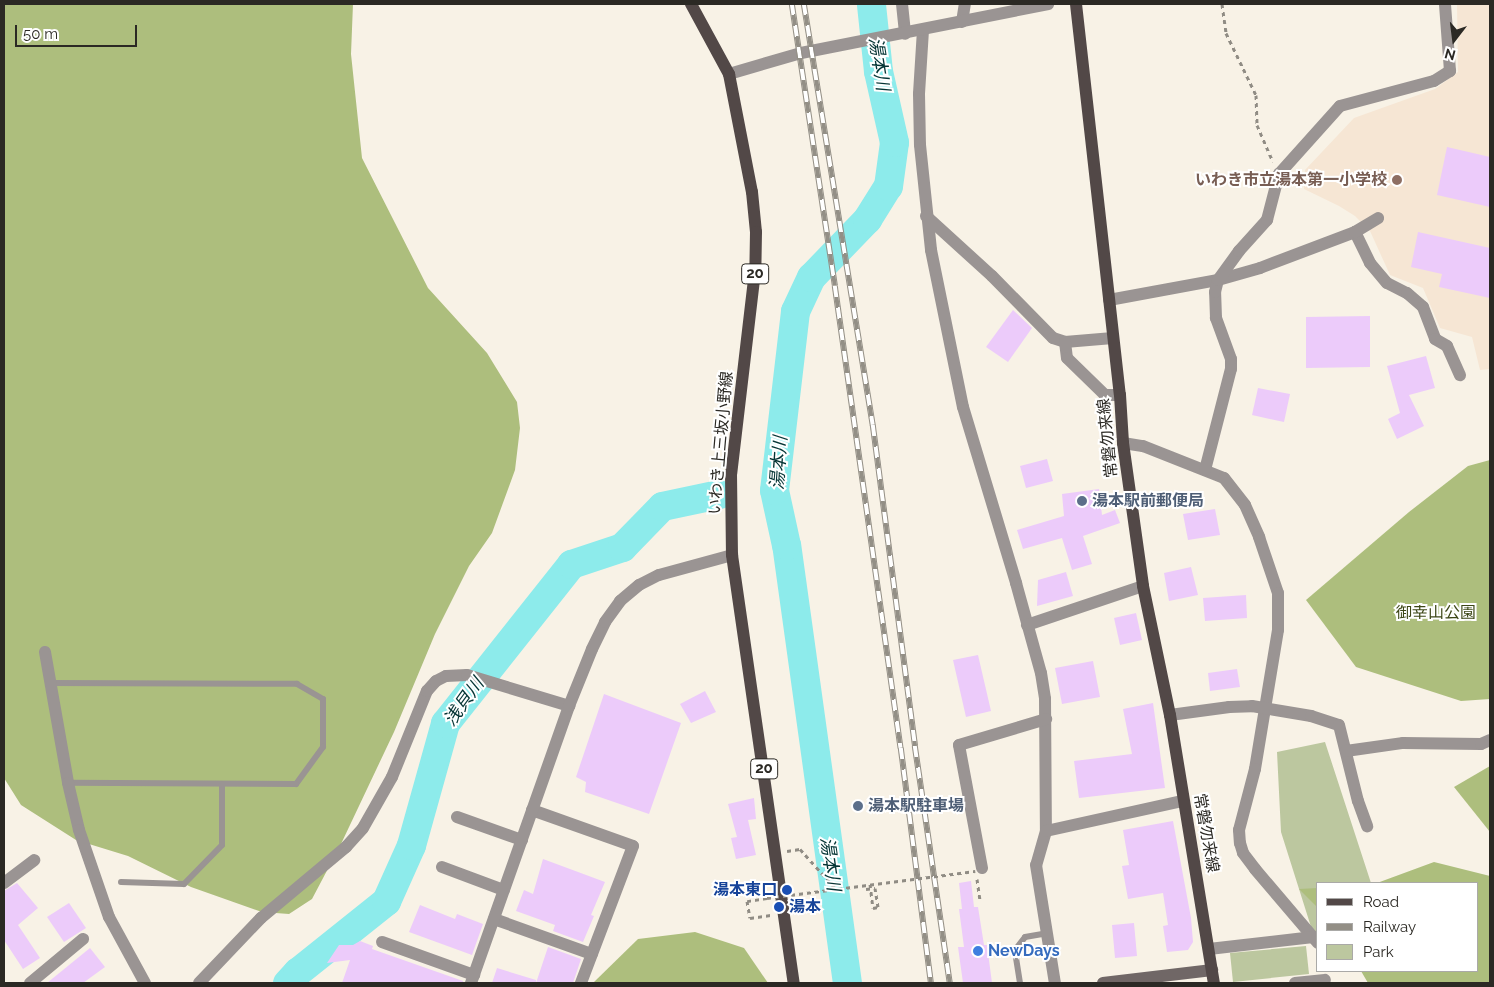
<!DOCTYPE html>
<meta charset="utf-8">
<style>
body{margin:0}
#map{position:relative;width:1494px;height:987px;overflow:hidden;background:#f8f2e6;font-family:Raleway,"Noto Sans JP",sans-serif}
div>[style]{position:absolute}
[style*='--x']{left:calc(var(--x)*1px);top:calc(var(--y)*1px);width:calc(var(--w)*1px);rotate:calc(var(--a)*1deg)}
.education>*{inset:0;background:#f6e6d4}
.green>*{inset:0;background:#bcc79f}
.forest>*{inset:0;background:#adbe7d}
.river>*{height:29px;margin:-14.5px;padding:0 14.5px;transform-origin:14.5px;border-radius:14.5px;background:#8debeb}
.building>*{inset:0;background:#eccbfa}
.path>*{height:3px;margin-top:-1.5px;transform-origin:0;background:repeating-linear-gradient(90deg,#908c84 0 4px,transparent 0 8px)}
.service>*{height:6px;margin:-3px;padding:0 3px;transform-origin:3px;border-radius:3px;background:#9a9493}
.minor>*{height:12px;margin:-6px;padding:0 6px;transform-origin:6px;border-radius:6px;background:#9a9493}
.tertiary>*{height:12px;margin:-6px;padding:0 6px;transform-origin:6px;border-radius:6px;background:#9a9493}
.secondary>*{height:12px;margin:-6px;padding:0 6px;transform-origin:6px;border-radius:6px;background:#706766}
.primary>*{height:12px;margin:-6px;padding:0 6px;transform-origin:6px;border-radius:6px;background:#524847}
.rail>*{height:5.5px;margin-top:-2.75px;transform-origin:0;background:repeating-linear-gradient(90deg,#fff 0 11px,#938f86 0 22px);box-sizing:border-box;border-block:1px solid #938f86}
.path-bridge>*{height:3px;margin-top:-1.5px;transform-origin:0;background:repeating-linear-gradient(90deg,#908c84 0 4px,transparent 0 8px)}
.dots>*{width:14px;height:14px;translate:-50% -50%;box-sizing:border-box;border:2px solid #fff;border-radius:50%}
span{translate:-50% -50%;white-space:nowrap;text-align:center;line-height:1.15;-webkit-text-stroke:4px #fff;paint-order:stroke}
.shield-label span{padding:1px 4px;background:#fff;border:1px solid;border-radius:4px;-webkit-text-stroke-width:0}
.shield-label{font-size:15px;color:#2b2924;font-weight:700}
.education-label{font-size:16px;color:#785e54;font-weight:700}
.right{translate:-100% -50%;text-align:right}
.street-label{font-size:16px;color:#2b2924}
.service-label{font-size:16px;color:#4e5e75;font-weight:700}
.left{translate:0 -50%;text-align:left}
.park-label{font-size:16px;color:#3d4717}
.transit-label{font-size:16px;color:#164399;font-weight:700}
.shop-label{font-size:16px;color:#366cbe;font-weight:700}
.water-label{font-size:18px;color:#043434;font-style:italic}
.frame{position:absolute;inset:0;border:5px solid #2b2924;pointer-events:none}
.legend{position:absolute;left:1316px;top:882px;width:162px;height:90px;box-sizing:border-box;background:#fff;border:1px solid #aaa9a7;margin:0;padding:6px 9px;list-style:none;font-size:15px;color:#2b2924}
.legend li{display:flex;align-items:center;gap:10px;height:25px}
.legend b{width:25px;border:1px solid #aaa9a7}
.north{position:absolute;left:1429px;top:15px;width:50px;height:50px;-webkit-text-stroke:4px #fff;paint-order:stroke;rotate:195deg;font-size:14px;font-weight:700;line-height:20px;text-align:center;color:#2b2924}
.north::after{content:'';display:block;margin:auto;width:18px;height:22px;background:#2b2924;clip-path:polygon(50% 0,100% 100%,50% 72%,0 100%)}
.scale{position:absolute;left:15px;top:25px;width:122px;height:22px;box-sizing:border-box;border:2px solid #2b2924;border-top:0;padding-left:6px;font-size:15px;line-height:18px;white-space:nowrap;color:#2b2924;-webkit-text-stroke:4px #fff;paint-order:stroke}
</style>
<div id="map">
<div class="education">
<div style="clip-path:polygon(1457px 4px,1490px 4px,1490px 369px,1480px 370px,1472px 337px,1440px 328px,1423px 288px,1390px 275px,1370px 231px,1355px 216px,1339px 206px,1304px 189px,1305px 170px,1354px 118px,1435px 89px,1458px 72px)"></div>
</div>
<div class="green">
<div style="clip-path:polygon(1325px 742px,1371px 883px,1318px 883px,1318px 949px,1281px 832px,1277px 752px)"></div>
<div style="clip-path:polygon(1306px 946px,1309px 974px,1233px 982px,1230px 953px)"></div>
</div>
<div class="forest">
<div style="clip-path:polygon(4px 4px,353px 4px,351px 54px,362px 158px,428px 288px,487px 353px,517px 402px,520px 428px,515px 470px,492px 533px,469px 566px,435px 634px,394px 732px,341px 844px,312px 899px,289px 914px,262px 912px,191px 887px,128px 856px,76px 840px,21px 805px,4px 778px)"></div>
<div style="clip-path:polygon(1490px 460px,1490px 699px,1461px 701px,1356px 667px,1306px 600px,1409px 512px,1468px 466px)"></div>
<div style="clip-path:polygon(1490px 766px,1490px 832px,1454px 787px)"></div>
<div style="clip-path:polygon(1434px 862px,1490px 876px,1490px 983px,1368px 983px,1361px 971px,1478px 971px,1478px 883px,1377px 883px)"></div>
<div style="clip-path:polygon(1318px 888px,1318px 908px,1299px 889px)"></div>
<div style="clip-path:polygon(695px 932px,744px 948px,768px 983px,593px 983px,638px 939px)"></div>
</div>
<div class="river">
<div style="--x:287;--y:983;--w:15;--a:-48"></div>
<div style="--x:297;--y:972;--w:114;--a:-38.6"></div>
<div style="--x:386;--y:901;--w:61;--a:-65.9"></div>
<div style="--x:411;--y:845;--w:127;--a:-74.4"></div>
<div style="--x:445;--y:723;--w:203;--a:-51.6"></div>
<div style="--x:571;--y:564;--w:54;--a:-18.4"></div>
<div style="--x:622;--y:547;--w:57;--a:-45.7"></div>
<div style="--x:662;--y:506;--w:58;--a:-11.9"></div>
<div style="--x:847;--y:983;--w:442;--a:-97.9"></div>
<div style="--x:786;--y:545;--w:56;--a:-102.3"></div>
<div style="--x:774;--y:490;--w:180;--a:-83.3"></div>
<div style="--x:795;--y:311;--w:38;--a:-65"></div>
<div style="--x:811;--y:277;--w:81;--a:-46"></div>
<div style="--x:867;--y:219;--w:39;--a:-58"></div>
<div style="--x:888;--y:186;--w:44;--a:-82.2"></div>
<div style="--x:894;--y:142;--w:73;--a:-102.7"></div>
<div style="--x:878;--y:71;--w:67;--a:-96"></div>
</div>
<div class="building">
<div style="clip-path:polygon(1447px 147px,1490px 157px,1490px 207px,1437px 195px)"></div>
<div style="clip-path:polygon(1418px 232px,1490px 248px,1490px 298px,1439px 287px,1442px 274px,1411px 267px)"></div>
<div style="clip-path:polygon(1013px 310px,1032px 328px,1008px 362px,986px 347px)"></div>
<div style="clip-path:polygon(1370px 316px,1370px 367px,1306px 368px,1306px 317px)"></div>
<div style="clip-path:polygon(1426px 356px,1435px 388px,1409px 395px,1424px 426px,1397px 439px,1388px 419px,1400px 413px,1387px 366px)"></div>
<div style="clip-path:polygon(1258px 388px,1290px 394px,1284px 422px,1252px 415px)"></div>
<div style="clip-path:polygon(1047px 459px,1053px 481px,1026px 488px,1020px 466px)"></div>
<div style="clip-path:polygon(1099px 489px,1102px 515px,1115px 510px,1120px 523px,1083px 536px,1092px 564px,1072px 570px,1062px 538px,1023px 549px,1017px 530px,1064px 516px,1062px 494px)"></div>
<div style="clip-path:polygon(1215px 509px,1220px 535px,1188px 540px,1183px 514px)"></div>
<div style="clip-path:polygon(1191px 567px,1198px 595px,1169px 601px,1164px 573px)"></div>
<div style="clip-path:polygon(1066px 572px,1073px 596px,1037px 606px,1038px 580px)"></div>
<div style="clip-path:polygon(1246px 595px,1247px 618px,1205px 621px,1203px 598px)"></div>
<div style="clip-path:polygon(1136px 613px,1142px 640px,1120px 645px,1114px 618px)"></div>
<div style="clip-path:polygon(978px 655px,991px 711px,966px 717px,953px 660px)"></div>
<div style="clip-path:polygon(1093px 661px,1100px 697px,1062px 704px,1055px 668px)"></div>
<div style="clip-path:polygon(1237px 669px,1240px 687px,1210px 691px,1208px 673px)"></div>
<div style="clip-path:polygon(705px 691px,716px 712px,691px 723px,680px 704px)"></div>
<div style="clip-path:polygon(604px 694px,681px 723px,649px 814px,585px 792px,586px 782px,576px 777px)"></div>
<div style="clip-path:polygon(1153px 703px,1165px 788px,1079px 798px,1074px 761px,1132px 754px,1123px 709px)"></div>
<div style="clip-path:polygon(754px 798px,756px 819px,748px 820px,756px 855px,736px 859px,731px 838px,737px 837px,728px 804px)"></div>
<div style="clip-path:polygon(1173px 821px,1191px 918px,1193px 942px,1188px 950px,1167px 952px,1163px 926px,1168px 925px,1163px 893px,1128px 899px,1122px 866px,1129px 865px,1123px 830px)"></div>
<div style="clip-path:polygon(543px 859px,605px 882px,591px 915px,594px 916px,583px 942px,553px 931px,555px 925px,516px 911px,524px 890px,533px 894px)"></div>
<div style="clip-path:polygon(971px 881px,974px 907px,978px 907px,984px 945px,987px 945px,992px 983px,963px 983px,958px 947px,964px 947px,959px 909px,962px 909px,959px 883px)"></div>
<div style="clip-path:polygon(17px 883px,38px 908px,18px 925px,40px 958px,23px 969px,4px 940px,4px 891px)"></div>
<div style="clip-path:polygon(69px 903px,86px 928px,64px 942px,47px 917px)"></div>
<div style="clip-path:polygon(420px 905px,455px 919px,457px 914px,483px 924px,472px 955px,409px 932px)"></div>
<div style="clip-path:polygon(1134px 923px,1137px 956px,1115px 958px,1112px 925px)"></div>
<div style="clip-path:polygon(360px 941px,373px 946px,372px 949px,463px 981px,463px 983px,342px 983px,350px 960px,327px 963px,339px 945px,353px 945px)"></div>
<div style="clip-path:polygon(548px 947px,581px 959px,573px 983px,536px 983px)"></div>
<div style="clip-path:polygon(90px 948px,105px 967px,83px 983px,47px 983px)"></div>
<div style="clip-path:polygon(497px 968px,536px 980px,536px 983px,492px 983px)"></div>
</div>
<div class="path">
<div style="--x:1222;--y:4;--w:29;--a:82"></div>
<div style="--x:1226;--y:33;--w:69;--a:64.2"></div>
<div style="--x:1256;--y:95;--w:30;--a:88"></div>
<div style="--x:1257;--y:125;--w:40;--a:66.6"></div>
<div style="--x:787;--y:851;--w:13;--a:-9"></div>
<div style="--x:800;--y:849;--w:54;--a:48"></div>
<div style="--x:977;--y:879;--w:21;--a:82"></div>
<div style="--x:866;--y:889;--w:9;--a:-6"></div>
<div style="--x:767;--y:898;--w:20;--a:171"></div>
<div style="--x:747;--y:901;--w:17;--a:80"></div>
<div style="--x:750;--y:918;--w:21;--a:-8"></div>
</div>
<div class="service">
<div style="--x:50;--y:683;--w:247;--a:0.2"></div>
<div style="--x:297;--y:684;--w:30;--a:30"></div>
<div style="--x:323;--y:699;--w:48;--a:90"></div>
<div style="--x:323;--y:747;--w:46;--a:126.1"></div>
<div style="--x:296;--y:784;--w:228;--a:-179.7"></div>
<div style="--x:121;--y:882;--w:63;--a:1.8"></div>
<div style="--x:184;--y:884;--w:54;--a:-45.7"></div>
<div style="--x:222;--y:845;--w:61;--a:-90"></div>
<div style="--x:1020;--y:983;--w:33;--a:-99"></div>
<div style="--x:1015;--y:950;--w:16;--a:-52"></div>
<div style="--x:1025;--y:937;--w:22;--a:-10"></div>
</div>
<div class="minor">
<div style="--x:902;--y:4;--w:30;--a:84"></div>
<div style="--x:962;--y:22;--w:18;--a:-81"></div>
<div style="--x:923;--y:30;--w:64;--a:93.6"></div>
<div style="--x:919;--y:94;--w:51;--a:88.9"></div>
<div style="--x:920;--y:145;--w:106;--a:84"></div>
<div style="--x:931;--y:250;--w:160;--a:78.5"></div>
<div style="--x:963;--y:407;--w:184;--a:73.2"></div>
<div style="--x:1016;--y:583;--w:93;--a:74.5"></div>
<div style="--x:1041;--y:673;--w:26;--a:81"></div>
<div style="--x:1045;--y:699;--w:132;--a:89.6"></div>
<div style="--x:1046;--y:831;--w:35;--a:106"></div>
<div style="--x:1036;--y:865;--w:120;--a:80.9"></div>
<div style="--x:926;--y:216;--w:89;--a:42.3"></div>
<div style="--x:992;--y:276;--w:87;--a:45.5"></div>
<div style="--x:1053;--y:338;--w:13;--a:18"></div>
<div style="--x:1065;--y:342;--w:48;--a:-4.8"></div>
<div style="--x:1355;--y:232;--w:34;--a:64"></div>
<div style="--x:1370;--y:263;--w:26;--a:50"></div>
<div style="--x:1387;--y:283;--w:22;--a:27"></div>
<div style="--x:1407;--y:293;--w:21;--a:41"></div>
<div style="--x:1423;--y:307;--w:34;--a:69"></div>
<div style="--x:1435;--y:339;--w:14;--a:30"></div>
<div style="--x:1447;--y:346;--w:32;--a:66"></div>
<div style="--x:1109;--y:300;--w:111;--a:-10.4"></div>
<div style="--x:1218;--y:280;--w:44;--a:-15.9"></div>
<div style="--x:1260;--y:268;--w:102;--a:-20.8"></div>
<div style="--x:1355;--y:232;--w:27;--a:-31"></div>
<div style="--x:1065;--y:342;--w:16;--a:83"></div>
<div style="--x:1067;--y:358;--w:53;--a:44.2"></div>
<div style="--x:1105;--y:395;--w:15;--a:0"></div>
<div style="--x:1123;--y:443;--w:20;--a:9"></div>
<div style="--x:1143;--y:446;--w:87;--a:21.6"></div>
<div style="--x:1224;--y:478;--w:34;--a:52"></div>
<div style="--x:1245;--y:505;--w:35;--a:66"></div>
<div style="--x:1259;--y:537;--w:59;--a:71.3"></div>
<div style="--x:1278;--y:593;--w:37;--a:90"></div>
<div style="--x:1278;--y:630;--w:141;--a:99.4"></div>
<div style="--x:1255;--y:769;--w:63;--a:104.7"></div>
<div style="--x:1239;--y:830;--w:13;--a:86"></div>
<div style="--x:1240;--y:843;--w:10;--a:73"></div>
<div style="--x:1243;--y:853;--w:20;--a:53"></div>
<div style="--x:1255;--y:869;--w:97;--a:49.6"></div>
<div style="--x:1205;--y:470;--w:104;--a:-75.6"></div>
<div style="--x:1231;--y:369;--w:10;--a:-90"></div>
<div style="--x:1231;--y:359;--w:44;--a:-110.1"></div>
<div style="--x:1216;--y:318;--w:26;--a:-92"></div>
<div style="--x:1215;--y:292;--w:12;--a:-76"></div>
<div style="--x:1218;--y:280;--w:36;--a:-54"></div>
<div style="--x:1239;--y:251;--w:42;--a:-47.9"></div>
<div style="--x:1267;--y:220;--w:48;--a:-75.4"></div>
<div style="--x:1279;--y:174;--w:91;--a:-48.1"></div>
<div style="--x:1340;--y:106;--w:97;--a:-14.9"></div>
<div style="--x:1434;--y:81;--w:19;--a:-32"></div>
<div style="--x:1450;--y:71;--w:67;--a:-94.3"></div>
<div style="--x:1027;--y:625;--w:122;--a:-18.6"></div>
<div style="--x:1170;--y:715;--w:60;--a:-7.7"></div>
<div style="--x:1229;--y:707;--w:23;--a:-2"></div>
<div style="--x:1252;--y:706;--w:60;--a:9.6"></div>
<div style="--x:1311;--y:716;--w:29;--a:18"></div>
<div style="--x:1339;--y:725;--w:78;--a:76"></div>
<div style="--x:1358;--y:801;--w:27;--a:70"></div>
<div style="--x:1346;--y:751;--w:58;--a:-8"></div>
<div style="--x:1403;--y:743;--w:78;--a:0.7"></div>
<div style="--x:1481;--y:744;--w:10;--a:-24"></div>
<div style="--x:532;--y:810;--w:107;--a:19.6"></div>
<div style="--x:633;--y:846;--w:147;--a:110.8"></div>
<div style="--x:457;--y:817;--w:69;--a:19.5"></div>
<div style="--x:1046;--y:831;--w:140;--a:-12.4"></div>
<div style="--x:442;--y:867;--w:66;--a:20.4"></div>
<div style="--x:982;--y:868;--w:125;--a:-100.6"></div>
<div style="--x:959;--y:745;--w:91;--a:-16.6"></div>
<div style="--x:4;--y:883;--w:38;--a:-37"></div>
<div style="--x:494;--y:919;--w:104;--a:19.7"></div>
<div style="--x:382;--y:942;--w:98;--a:19.7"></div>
<div style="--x:1209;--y:949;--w:105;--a:-6.6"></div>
<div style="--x:30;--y:983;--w:69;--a:-39.7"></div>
<div style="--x:1295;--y:983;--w:30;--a:-6"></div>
</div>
<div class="tertiary">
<div style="--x:729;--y:74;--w:75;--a:-16.3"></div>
<div style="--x:801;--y:53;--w:252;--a:-11.2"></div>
<div style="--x:45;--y:652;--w:133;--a:80"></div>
<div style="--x:68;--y:783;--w:48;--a:76.8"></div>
<div style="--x:79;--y:830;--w:92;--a:71"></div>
<div style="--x:109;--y:917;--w:75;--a:61.4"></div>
<div style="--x:199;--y:983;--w:90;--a:-46.4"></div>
<div style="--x:261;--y:918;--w:111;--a:-39.9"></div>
<div style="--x:346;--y:847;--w:25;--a:-48"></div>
<div style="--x:363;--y:828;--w:59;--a:-60.4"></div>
<div style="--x:392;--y:777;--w:93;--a:-67.9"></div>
<div style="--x:427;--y:691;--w:13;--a:-48"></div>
<div style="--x:436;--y:681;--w:11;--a:-27"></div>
<div style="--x:446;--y:676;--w:21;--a:-3"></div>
<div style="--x:467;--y:675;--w:107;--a:16.9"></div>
<div style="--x:471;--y:983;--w:294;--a:-70.5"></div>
<div style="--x:569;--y:706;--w:61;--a:-68"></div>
<div style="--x:592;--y:649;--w:30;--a:-64"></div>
<div style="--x:605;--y:622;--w:26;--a:-54"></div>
<div style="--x:620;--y:601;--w:25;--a:-40"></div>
<div style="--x:639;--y:585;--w:22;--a:-27"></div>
<div style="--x:659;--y:575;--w:76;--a:-15.3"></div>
</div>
<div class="secondary">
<div style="--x:1103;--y:983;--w:110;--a:-6.8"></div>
</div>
<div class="primary">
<div style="--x:691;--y:4;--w:80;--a:61.5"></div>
<div style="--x:729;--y:74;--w:120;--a:79"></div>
<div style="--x:752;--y:192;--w:40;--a:84.3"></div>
<div style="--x:756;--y:232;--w:39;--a:91"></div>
<div style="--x:755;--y:271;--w:204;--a:96.7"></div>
<div style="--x:731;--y:474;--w:81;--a:89.3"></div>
<div style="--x:732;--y:555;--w:432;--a:81.8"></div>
<div style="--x:1076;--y:4;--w:393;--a:83.6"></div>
<div style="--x:1120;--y:395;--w:48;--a:86.4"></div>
<div style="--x:1123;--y:443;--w:144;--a:82"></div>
<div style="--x:1143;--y:586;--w:132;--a:78.2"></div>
<div style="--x:1170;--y:715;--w:272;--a:80.7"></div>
</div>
<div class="rail">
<div style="--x:792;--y:4;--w:285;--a:81.3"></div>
<div style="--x:835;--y:286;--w:467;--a:81.9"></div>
<div style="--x:901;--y:748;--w:237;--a:82.7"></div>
<div style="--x:804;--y:4;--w:427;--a:80.7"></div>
<div style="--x:873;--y:425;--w:324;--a:82.5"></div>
<div style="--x:915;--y:746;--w:240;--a:81.6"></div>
</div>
<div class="path-bridge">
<div style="--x:870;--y:884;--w:24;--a:83"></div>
<div style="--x:873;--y:908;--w:5;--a:-11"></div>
<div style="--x:878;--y:907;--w:19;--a:-99"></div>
<div style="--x:767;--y:898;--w:210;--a:-7.4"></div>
</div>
<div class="dots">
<div style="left:1397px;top:180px;background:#8d6e63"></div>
<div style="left:1082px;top:501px;background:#5c6f8a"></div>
<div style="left:858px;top:806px;background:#5c6f8a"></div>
<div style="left:787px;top:890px;background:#1a4fb4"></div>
<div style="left:779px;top:907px;background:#1a4fb4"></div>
<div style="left:978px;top:951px;background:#3f7fe0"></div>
</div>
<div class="shield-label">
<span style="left:755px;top:274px">20</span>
<span style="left:764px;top:769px">20</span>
</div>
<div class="education-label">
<span class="right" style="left:1387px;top:180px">いわき市立湯本第一小学校</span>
</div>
<div class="street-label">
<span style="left:1108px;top:438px;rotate:-96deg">常磐勿来線</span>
<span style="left:721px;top:443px;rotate:-85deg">いわき上三坂小野線</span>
<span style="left:1206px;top:833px;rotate:80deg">常磐勿来線</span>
</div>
<div class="service-label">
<span class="left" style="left:1092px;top:501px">湯本駅前郵便局</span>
<span class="left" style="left:868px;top:806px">湯本駅駐車場</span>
</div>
<div class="park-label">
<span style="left:1436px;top:613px">御幸山公園</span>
</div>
<div class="transit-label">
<span class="right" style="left:777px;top:890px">湯本東口</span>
<span class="left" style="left:789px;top:907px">湯本</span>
</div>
<div class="shop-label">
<span class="left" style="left:988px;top:951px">NewDays</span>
</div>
<div class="water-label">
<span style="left:879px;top:64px;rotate:81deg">湯本川</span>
<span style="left:779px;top:463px;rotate:-86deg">湯本川</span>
<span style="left:464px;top:702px;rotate:-54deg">浅貝川</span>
<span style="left:830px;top:864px;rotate:82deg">湯本川</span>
</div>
<div class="frame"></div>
<ul class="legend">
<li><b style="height:6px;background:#524847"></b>Road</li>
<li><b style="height:6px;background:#938f86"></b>Railway</li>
<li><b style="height:14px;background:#bcc79f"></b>Park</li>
</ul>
<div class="north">N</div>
<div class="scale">50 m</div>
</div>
